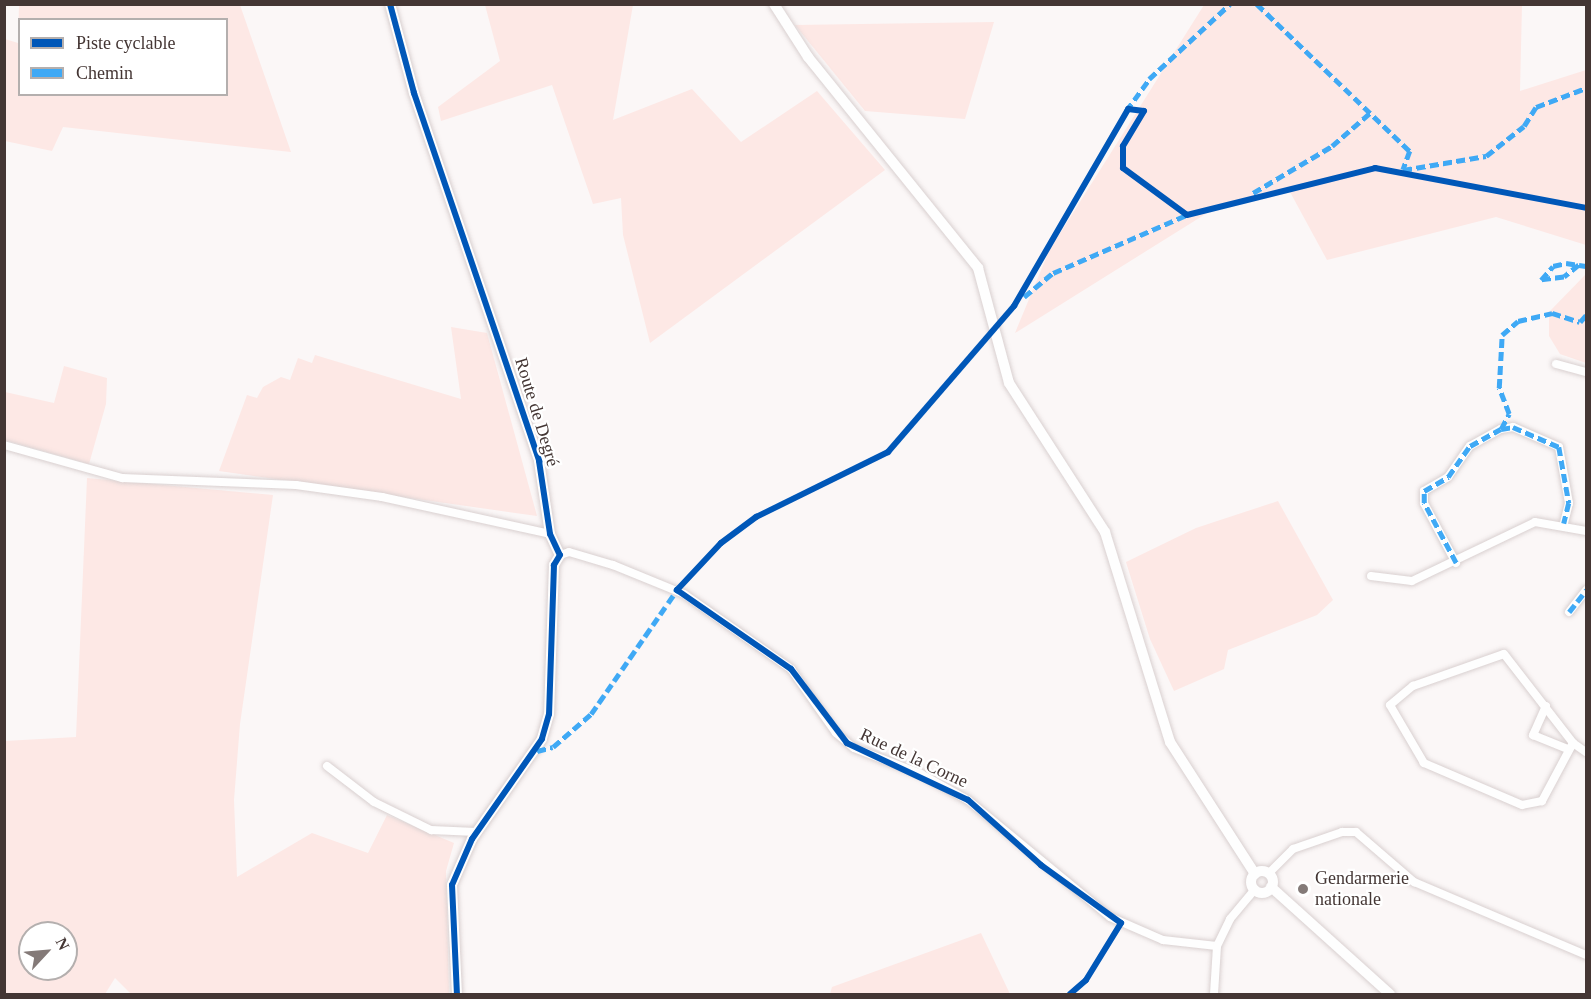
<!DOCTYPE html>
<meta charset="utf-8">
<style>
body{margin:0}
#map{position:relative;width:1591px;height:999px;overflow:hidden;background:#fbf7f7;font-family:Georgia,serif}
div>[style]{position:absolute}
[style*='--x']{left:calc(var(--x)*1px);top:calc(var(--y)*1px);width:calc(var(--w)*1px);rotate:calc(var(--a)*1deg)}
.green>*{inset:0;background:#fde8e5}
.roads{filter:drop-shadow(0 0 2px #d9d0d0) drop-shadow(0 0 2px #d9d0d0)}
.minor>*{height:8px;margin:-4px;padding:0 4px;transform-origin:4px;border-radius:4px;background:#fefefe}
.tertiary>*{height:10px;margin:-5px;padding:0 5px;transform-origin:5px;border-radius:5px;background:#fefefe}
.tertiary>.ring{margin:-5px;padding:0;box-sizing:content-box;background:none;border:10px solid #fefefe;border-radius:50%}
.quiet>*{height:4.5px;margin-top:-2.25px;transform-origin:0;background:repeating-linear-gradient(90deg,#3fa9f5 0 9px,transparent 0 13.5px)}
.cycleway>*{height:6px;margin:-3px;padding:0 3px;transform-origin:3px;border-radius:3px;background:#0057b8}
.dots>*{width:16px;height:16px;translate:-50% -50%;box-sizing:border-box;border:3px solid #fff;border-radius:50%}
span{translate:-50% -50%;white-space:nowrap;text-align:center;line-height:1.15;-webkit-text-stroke:4.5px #fff;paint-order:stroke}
.street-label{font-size:18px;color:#443634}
.poi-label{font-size:18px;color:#443634}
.left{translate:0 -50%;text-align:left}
.frame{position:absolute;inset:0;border:6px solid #443634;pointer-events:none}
.legend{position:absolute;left:18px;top:18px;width:210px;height:78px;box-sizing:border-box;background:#fff;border:2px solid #b4afae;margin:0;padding:8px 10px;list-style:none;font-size:18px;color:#443634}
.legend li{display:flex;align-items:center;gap:12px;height:30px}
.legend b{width:30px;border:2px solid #b4afae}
.north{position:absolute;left:18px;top:921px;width:60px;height:60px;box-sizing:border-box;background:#fff;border:2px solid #b4afae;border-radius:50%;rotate:64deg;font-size:16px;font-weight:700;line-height:24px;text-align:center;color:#443634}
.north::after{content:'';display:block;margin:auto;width:21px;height:27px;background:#847a78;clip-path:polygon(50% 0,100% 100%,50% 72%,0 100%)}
</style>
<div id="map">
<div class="green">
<div style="clip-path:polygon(evenodd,19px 5px,240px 5px,291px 152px,63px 127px,52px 151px,5px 141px,5px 39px,18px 43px,19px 5px,20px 20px,226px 20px,226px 94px,20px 94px,20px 20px)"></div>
<div style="clip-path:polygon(485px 5px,633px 5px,613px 120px,692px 89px,741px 142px,817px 91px,885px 170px,650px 343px,623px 235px,621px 198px,593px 204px,552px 85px,441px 121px,438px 107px,500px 61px)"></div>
<div style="clip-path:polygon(1204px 5px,1522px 5px,1520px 91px,1586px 70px,1586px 245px,1496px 217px,1327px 260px,1290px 192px,1220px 205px,1015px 333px,1049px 251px)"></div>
<div style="clip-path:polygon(994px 22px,965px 119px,865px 111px,795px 25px)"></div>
<div style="clip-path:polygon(1586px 274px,1586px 363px,1560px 354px,1549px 336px,1549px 312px)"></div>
<div style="clip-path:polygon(451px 327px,487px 333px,537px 516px,219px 471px,247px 395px,257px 398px,263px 387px,281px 377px,290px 380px,298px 358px,312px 363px,315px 355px,461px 399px)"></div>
<div style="clip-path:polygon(64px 366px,107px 378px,106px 404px,89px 464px,5px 440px,5px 392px,54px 403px)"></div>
<div style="clip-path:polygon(evenodd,87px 478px,273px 495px,240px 724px,234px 800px,237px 877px,312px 833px,368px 853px,387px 815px,454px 843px,446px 871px,449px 994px,131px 994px,115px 978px,105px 994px,5px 994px,5px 741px,76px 737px,87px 478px,30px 933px,66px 933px,66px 969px,30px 969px,30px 933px)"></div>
<div style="clip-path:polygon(1278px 501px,1333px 600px,1317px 615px,1228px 650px,1224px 669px,1174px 691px,1150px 639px,1126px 562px,1196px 528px)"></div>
<div style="clip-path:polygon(981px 933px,1010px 994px,830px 994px,832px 987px)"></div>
</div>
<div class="roads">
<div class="minor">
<div style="--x:1556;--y:364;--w:31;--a:15"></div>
<div style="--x:4;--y:445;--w:123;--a:15.6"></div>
<div style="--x:122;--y:478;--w:174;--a:2.3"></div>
<div style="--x:296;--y:485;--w:87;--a:7.9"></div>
<div style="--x:382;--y:497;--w:172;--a:12.4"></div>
<div style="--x:560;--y:555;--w:9;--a:-18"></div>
<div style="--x:569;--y:552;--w:46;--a:16.5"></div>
<div style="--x:613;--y:565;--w:77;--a:22.2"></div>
<div style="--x:684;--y:594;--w:131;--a:35"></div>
<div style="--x:791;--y:669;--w:78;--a:54.9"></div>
<div style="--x:836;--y:733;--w:23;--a:40"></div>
<div style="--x:854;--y:748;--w:72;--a:21.2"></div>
<div style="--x:921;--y:774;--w:54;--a:29"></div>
<div style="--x:968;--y:800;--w:184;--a:39.5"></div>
<div style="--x:1110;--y:917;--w:58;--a:23.5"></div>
<div style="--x:1163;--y:940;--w:54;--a:6.3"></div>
<div style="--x:1456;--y:563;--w:68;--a:-118.1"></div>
<div style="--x:1424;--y:503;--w:12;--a:-90"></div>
<div style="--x:1424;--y:491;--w:28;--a:-30"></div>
<div style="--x:1448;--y:477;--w:38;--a:-55"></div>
<div style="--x:1470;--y:446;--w:35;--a:-29"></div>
<div style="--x:1501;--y:429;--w:12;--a:-9"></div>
<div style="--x:1513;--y:427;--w:50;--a:23.5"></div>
<div style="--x:1559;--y:447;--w:57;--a:79.9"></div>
<div style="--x:1569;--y:503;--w:21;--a:104"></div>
<div style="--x:1371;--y:576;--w:41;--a:7"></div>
<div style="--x:1412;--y:581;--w:136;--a:-25.6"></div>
<div style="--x:1535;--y:522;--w:52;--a:10"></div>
<div style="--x:1569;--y:612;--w:28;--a:-52"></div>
<div style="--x:1546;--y:706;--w:32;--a:114"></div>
<div style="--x:1533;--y:735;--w:38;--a:22"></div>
<div style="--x:1573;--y:743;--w:66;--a:118.1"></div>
<div style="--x:1542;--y:801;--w:20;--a:169"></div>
<div style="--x:1522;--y:805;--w:107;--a:-156.8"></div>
<div style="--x:1424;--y:763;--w:67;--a:-120.4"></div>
<div style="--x:1390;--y:705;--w:30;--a:-40"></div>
<div style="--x:1413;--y:686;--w:96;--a:-19.4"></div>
<div style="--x:1504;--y:654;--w:113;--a:52.2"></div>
<div style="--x:1573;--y:743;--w:16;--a:35"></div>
<div style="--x:327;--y:766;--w:59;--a:37.5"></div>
<div style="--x:374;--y:802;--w:64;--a:26.2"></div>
<div style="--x:431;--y:830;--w:45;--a:2.5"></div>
<div style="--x:1269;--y:873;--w:34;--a:-45"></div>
<div style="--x:1293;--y:849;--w:52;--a:-19.1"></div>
<div style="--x:1342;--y:832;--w:14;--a:0"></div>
<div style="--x:1356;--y:832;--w:77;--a:40.8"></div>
<div style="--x:1414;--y:882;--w:187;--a:23"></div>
<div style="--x:1214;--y:994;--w:48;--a:-86.4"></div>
<div style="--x:1217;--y:946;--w:30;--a:-64"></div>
<div style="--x:1230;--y:919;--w:39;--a:-50"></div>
</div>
<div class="tertiary">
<div style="--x:390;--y:4;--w:92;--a:74.9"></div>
<div style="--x:414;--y:93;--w:389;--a:71.2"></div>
<div style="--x:539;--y:461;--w:74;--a:81.4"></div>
<div style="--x:550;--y:534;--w:23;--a:65"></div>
<div style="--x:560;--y:555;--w:12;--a:121"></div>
<div style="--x:554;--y:565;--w:149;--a:91.9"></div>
<div style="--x:549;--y:714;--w:26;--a:106"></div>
<div style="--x:542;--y:739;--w:122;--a:125"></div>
<div style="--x:472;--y:839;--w:50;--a:113.5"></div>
<div style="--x:452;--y:885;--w:109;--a:87.4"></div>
<div style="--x:774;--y:4;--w:63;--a:57.3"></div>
<div style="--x:808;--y:57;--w:271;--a:51.1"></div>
<div style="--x:978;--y:268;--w:119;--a:74.9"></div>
<div style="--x:1009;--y:383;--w:177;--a:57.2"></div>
<div style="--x:1105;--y:532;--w:220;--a:72.8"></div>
<div style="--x:1170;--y:742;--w:157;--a:57.2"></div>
<div class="ring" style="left:1251px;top:871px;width:12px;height:12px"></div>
<div style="--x:1271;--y:887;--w:160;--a:42"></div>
</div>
</div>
<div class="quiet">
<div style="--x:1257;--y:4;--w:212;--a:43.9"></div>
<div style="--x:1410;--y:151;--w:20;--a:110"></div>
<div style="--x:1126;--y:111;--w:39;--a:-54"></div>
<div style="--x:1149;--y:79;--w:110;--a:-42.8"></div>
<div style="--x:1403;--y:170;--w:84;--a:-9.6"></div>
<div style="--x:1486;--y:156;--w:48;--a:-38.3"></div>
<div style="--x:1524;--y:126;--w:22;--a:-58"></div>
<div style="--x:1536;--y:107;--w:53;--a:-20.8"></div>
<div style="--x:1253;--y:193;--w:92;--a:-30.7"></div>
<div style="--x:1332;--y:146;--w:53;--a:-41.2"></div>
<div style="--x:1579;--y:265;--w:19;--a:141"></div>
<div style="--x:1564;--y:277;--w:23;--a:173"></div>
<div style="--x:1541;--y:280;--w:18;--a:-49"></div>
<div style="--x:1553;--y:266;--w:13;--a:-13"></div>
<div style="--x:1566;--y:263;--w:13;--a:9"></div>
<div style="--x:1579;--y:265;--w:7;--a:8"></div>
<div style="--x:1024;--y:297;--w:38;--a:-40"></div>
<div style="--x:1053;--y:273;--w:148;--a:-23.5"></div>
<div style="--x:1501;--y:429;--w:17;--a:-62"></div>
<div style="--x:1509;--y:414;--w:28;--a:-111"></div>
<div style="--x:1499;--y:388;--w:53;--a:-86.8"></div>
<div style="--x:1502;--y:335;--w:21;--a:-41"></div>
<div style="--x:1518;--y:321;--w:35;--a:-13"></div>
<div style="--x:1552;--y:313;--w:29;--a:18"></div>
<div style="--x:1580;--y:322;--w:9;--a:-49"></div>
<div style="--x:1456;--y:563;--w:68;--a:-118.1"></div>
<div style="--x:1424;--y:503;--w:12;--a:-90"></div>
<div style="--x:1424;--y:491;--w:28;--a:-30"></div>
<div style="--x:1448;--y:477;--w:38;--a:-55"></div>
<div style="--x:1470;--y:446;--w:35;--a:-29"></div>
<div style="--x:1501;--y:429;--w:12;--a:-9"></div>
<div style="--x:1513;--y:427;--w:50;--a:23.5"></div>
<div style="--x:1559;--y:447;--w:57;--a:79.9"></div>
<div style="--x:1569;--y:503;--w:21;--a:104"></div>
<div style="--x:1569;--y:612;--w:28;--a:-52"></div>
<div style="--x:537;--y:751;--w:16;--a:-14"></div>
<div style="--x:553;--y:747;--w:50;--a:-41"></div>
<div style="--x:591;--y:714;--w:155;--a:-55.3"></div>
</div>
<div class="cycleway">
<div style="--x:390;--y:4;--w:92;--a:74.9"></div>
<div style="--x:414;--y:93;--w:389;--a:71.2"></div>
<div style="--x:539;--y:461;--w:74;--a:81.4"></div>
<div style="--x:550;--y:534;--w:23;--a:65"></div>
<div style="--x:560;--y:555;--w:12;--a:121"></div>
<div style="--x:554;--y:565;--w:149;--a:91.9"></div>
<div style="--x:549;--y:714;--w:26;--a:106"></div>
<div style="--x:542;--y:739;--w:122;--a:125"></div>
<div style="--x:472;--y:839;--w:50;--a:113.5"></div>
<div style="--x:452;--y:885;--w:109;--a:87.4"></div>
<div style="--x:1070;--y:994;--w:21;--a:-41"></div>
<div style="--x:1086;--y:980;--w:67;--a:-58.4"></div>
<div style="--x:1121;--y:923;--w:99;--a:-144.1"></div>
<div style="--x:1041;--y:865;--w:98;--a:-138.3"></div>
<div style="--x:968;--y:800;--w:134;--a:-154.8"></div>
<div style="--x:847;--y:743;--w:93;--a:-127.1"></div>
<div style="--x:791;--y:669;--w:139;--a:-145.3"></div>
<div style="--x:677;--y:590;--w:64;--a:-46.9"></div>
<div style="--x:721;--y:543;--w:44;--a:-36.6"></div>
<div style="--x:756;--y:517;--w:147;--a:-26.2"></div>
<div style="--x:888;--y:452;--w:193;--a:-49.2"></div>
<div style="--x:1014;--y:306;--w:228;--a:-59.9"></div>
<div style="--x:1128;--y:109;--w:16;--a:7"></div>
<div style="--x:1144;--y:111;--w:41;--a:121"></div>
<div style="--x:1123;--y:146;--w:22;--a:90"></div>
<div style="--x:1123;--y:168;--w:79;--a:36.3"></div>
<div style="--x:1187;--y:215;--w:194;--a:-14"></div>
<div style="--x:1375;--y:168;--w:215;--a:10.7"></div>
</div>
<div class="dots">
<div style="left:1303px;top:889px;background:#847a78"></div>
</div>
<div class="street-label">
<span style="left:537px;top:412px;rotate:73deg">Route de Degré</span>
<span style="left:914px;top:758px;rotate:25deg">Rue de la Corne</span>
</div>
<div class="poi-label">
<span class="left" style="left:1315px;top:889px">Gendarmerie<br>nationale</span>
</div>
<div class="frame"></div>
<ul class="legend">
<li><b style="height:8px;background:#0057b8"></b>Piste cyclable</li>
<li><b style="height:8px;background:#3fa9f5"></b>Chemin</li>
</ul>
<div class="north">N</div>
</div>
